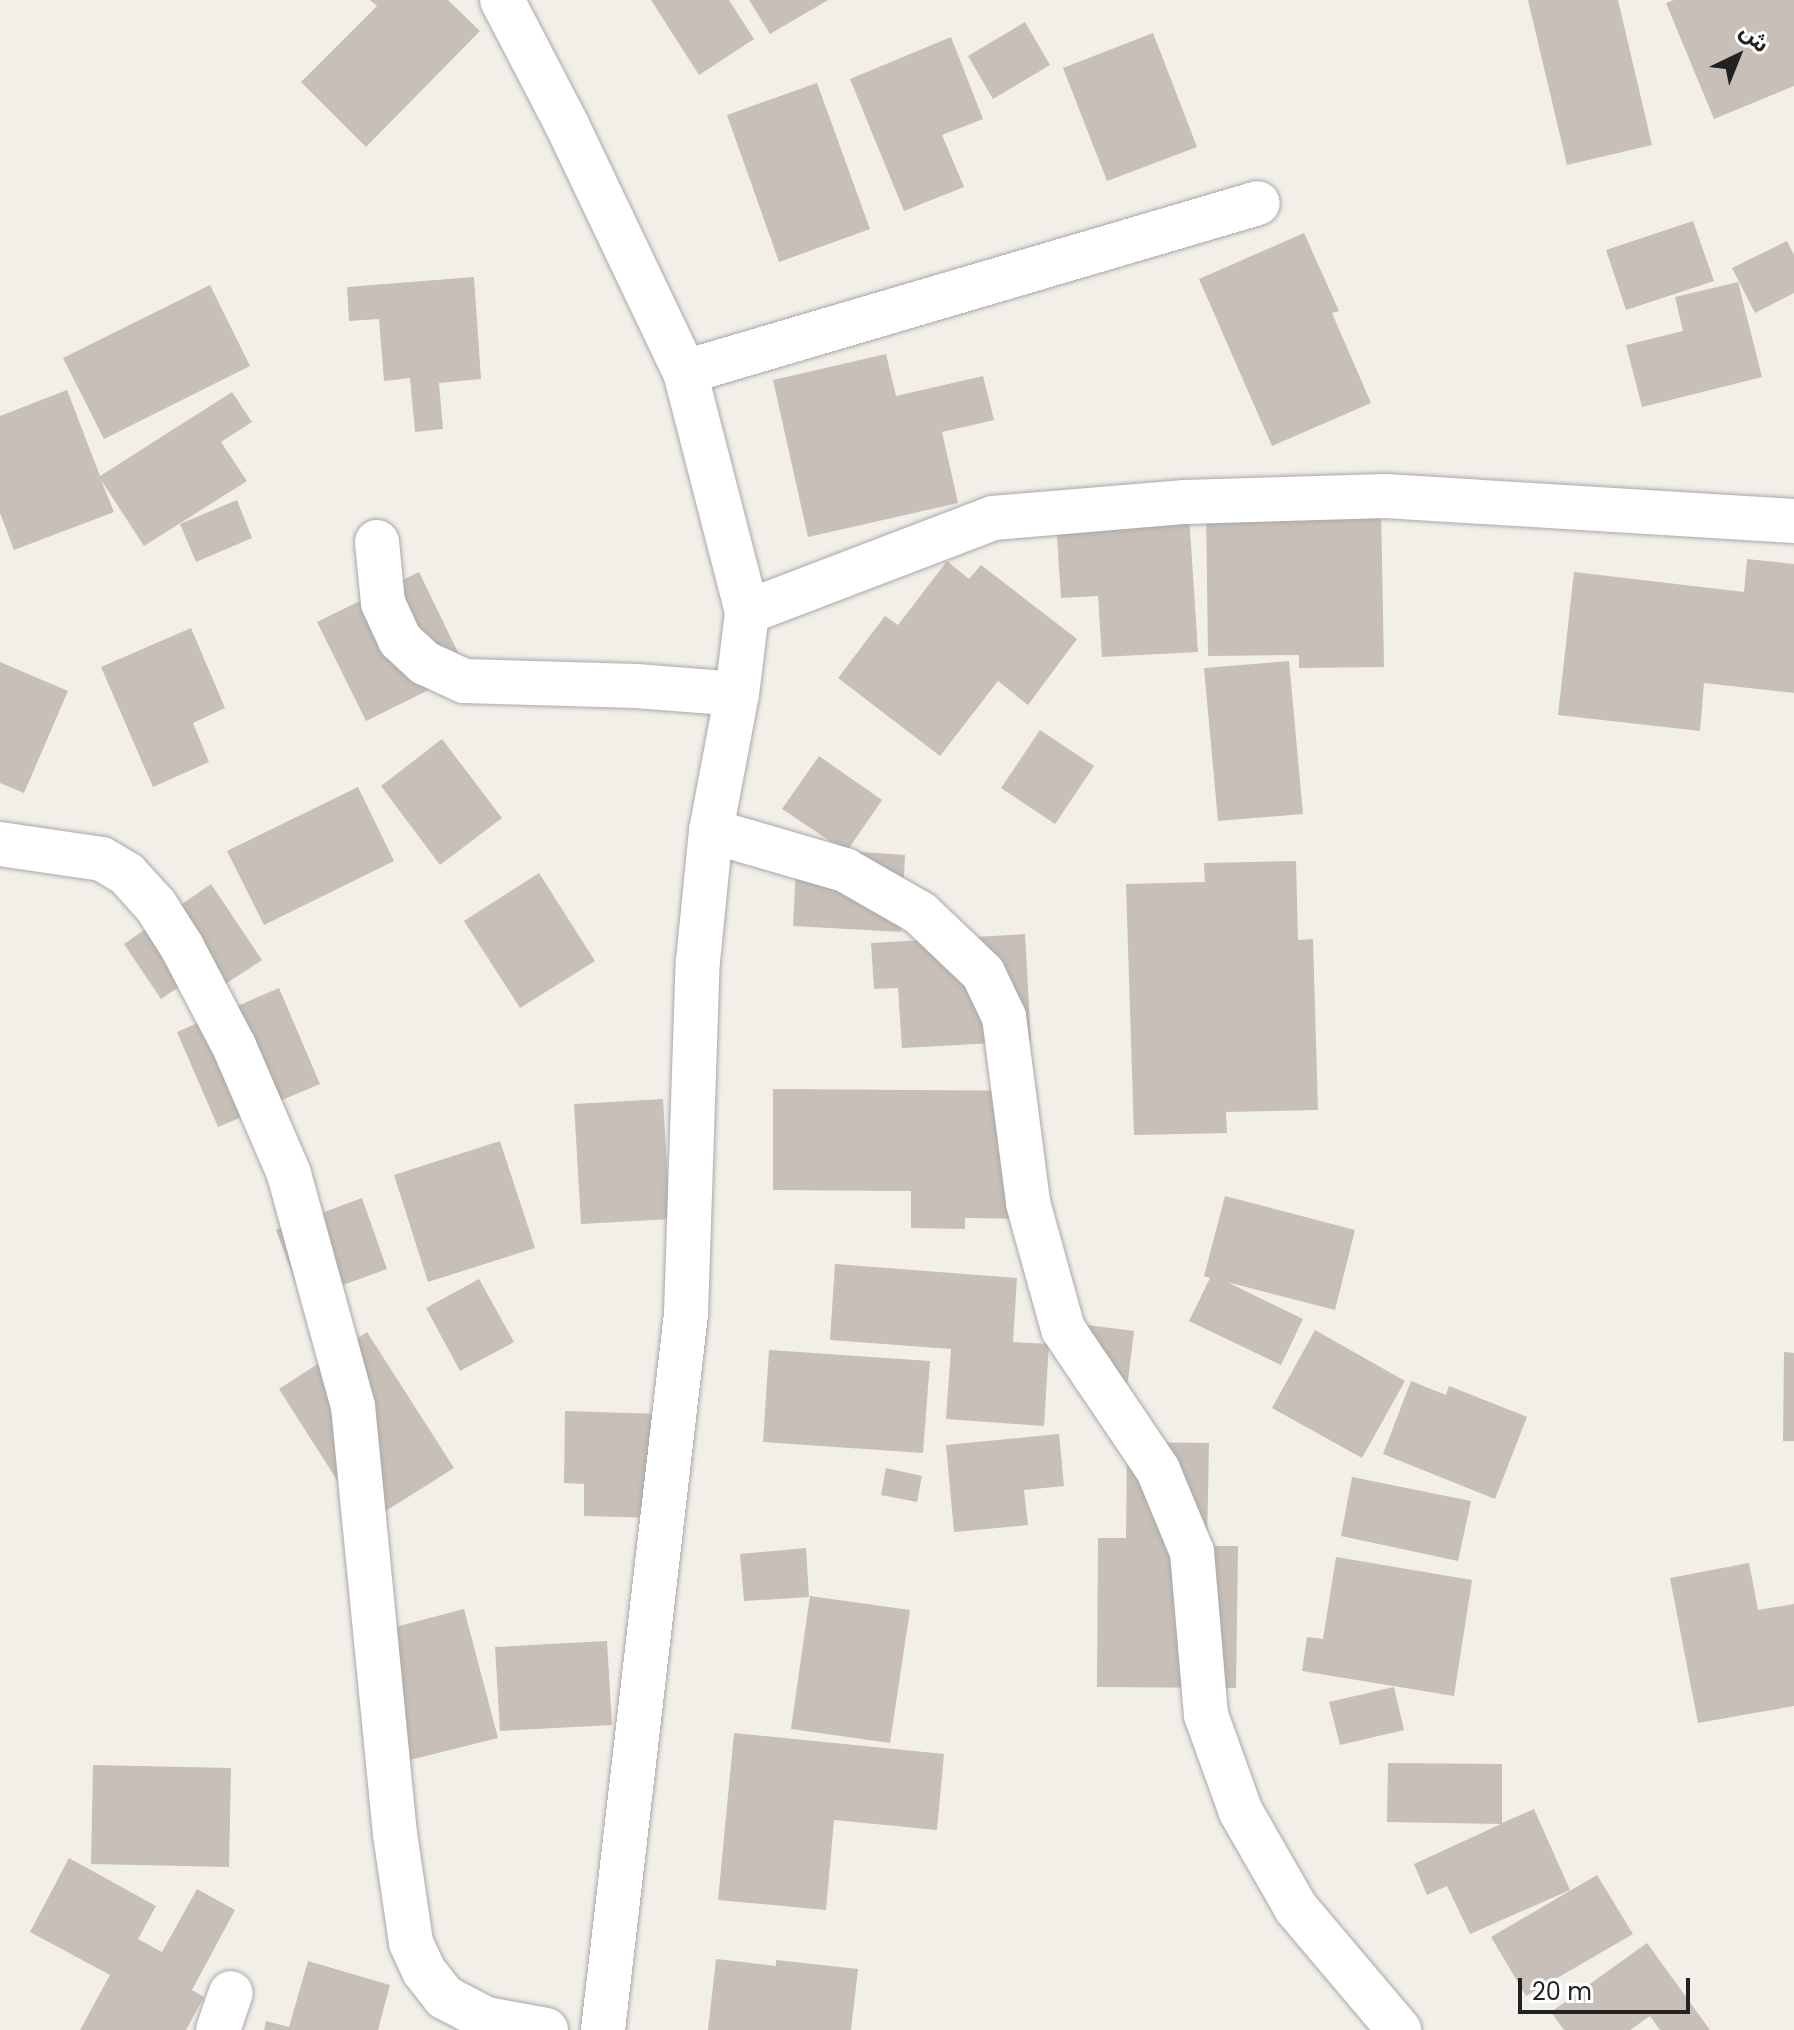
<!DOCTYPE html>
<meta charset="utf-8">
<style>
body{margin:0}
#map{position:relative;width:1794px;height:2030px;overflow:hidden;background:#f2efe9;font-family:Poppins,"Noto Sans Arabic",sans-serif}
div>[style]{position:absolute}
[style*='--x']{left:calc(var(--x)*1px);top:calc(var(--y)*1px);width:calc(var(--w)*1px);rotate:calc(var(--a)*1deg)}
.building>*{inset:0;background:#c7bfb8}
.roads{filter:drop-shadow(0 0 2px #a9a9a9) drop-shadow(0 0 2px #a9a9a9)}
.minor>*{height:44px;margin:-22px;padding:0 22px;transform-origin:22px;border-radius:22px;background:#fff}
span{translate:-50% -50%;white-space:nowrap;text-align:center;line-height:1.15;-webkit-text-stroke:6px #fff;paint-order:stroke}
.north{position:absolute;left:1698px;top:16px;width:80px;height:80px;-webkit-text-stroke:6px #fff;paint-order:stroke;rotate:43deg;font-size:22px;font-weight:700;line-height:32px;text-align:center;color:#222}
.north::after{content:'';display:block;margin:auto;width:28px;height:36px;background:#222;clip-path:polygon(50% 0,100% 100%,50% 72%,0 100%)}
.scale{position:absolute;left:1518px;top:1978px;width:172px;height:36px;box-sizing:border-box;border:4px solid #222;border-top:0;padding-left:10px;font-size:24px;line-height:28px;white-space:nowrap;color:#222;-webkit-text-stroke:6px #fff;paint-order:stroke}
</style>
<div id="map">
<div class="building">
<div style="clip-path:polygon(370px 0,448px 0,480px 31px,366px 147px,301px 82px,377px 6px)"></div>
<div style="clip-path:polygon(651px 0,729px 0,754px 39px,699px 75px)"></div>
<div style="clip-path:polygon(749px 0,828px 0,770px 34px)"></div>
<div style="clip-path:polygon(1528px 0,1618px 0,1652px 145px,1567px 165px)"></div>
<div style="clip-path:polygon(1674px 0,1794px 0,1794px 86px,1714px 119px,1666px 3px)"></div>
<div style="clip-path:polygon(1025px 22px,1050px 65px,993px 99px,968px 56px)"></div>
<div style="clip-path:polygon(1153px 33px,1197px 147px,1107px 181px,1063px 68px)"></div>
<div style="clip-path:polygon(951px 37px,983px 119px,942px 135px,964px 187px,904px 211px,850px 79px)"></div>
<div style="clip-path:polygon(817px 83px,870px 229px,779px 262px,727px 115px)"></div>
<div style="clip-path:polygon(1693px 221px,1714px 281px,1626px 310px,1606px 250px)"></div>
<div style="clip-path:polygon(1304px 233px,1339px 311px,1332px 313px,1371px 403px,1272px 446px,1199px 279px)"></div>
<div style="clip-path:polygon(1787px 241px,1794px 255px,1794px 293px,1755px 313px,1732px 268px)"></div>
<div style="clip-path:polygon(474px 277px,481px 379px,439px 383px,443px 429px,415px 432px,410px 378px,384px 381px,379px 319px,349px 321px,347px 287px)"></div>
<div style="clip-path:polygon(1738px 282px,1762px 377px,1642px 407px,1626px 345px,1683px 331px,1675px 297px)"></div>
<div style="clip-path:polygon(210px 285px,250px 366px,104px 439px,63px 358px)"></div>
<div style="clip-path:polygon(886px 354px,896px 396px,983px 376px,994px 420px,942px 432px,958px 503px,808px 537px,773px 380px)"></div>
<div style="clip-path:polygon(67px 390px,100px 476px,232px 392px,252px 422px,221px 442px,247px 481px,144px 546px,101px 480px,114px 512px,14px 550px,0 513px,0 416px)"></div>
<div style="clip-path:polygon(1188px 499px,1198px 652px,1102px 657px,1098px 596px,1061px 598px,1055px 507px)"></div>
<div style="clip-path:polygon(237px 500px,252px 538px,196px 562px,180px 524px)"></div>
<div style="clip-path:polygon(1381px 507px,1384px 667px,1299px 668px,1299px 655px,1208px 656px,1206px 508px)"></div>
<div style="clip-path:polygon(1747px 559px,1794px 564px,1794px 693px,1704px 683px,1700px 731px,1558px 715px,1574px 572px,1744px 592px)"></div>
<div style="clip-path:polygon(947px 561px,969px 579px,981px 565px,1077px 639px,1028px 705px,998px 681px,940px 756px,838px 678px,885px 616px,898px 625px)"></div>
<div style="clip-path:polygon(419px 572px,467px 671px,366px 721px,317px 622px)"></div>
<div style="clip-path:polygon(191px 628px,225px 708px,193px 723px,209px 762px,153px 787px,101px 667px)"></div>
<div style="clip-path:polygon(1289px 661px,1303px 814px,1218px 821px,1204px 668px)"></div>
<div style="clip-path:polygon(0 662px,68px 691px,24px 793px,0 783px)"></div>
<div style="clip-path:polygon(1040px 730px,1094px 766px,1055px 824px,1001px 788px)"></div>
<div style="clip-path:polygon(442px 739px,502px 818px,440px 865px,381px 786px)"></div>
<div style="clip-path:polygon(819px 756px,882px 800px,847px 851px,905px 855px,901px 932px,793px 926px,797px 849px,845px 851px,782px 809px)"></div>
<div style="clip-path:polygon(358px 787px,394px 861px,264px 925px,227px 851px)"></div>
<div style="clip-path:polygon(1296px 861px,1298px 940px,1313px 939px,1318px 1110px,1226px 1112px,1227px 1133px,1134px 1135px,1126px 884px,1205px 882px,1204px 863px)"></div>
<div style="clip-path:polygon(539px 873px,595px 961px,520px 1008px,464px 921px)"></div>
<div style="clip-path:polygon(211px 884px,262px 960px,204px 998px,192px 978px,161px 999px,124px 944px)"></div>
<div style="clip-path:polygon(1025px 934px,1031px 1041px,902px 1048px,898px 988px,874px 989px,871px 943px)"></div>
<div style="clip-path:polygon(279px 988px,320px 1084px,218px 1127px,177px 1032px)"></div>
<div style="clip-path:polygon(773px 1089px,1035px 1091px,1034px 1219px,965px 1218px,965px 1229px,911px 1228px,911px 1191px,773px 1190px)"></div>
<div style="clip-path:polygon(663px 1099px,670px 1219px,581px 1224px,574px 1104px)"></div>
<div style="clip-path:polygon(500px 1141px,535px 1248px,428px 1282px,394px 1175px)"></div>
<div style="clip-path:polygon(1225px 1196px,1355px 1230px,1335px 1310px,1227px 1282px,1303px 1319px,1281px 1365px,1189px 1321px,1210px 1278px,1204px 1276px)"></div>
<div style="clip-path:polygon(362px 1198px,387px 1269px,302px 1300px,276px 1230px)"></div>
<div style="clip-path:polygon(835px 1264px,1017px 1278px,1013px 1342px,1049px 1344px,1044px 1426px,946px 1419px,951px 1349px,830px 1340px)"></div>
<div style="clip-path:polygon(479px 1279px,514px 1342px,460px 1371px,426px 1308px)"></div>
<div style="clip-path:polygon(1087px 1325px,1134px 1331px,1126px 1397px,1079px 1392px)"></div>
<div style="clip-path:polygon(1315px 1330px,1405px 1381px,1362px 1458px,1272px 1408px)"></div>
<div style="clip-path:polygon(367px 1332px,454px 1468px,365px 1524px,279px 1389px)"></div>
<div style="clip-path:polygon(769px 1350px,930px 1361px,923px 1453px,763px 1442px)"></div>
<div style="clip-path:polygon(1784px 1352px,1794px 1353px,1794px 1441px,1783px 1441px)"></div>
<div style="clip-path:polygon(1411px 1381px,1446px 1395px,1449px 1386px,1527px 1417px,1495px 1499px,1383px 1454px)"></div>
<div style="clip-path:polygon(565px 1411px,661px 1414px,660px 1518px,584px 1516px,584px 1484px,564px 1483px)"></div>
<div style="clip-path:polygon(1059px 1434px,1064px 1486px,1024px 1490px,1028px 1525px,954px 1532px,946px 1445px)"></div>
<div style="clip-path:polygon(1127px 1442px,1209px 1443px,1207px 1546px,1238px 1546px,1236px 1688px,1097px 1687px,1098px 1538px,1126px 1538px)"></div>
<div style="clip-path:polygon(886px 1468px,922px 1476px,917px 1502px,881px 1495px)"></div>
<div style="clip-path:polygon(1352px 1477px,1471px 1501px,1458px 1561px,1341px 1536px)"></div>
<div style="clip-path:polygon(806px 1548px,809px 1597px,744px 1601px,740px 1554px)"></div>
<div style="clip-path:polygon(1336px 1557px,1472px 1580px,1454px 1696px,1302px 1671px,1307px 1637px,1323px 1639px)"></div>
<div style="clip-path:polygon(1749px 1563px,1758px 1610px,1794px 1604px,1794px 1706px,1698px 1723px,1670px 1578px)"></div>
<div style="clip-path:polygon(810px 1596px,910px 1610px,890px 1743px,791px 1729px)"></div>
<div style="clip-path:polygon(464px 1609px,498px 1738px,394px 1764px,361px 1636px)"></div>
<div style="clip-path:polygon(607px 1641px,612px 1725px,500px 1731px,495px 1647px)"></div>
<div style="clip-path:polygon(1394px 1687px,1404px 1730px,1340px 1745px,1329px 1702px)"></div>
<div style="clip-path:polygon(734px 1733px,944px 1754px,937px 1830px,834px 1820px,826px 1910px,718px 1900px)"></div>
<div style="clip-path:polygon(1388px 1763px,1502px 1764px,1502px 1823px,1534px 1809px,1570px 1890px,1470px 1934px,1447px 1886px,1427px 1895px,1414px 1864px,1501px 1824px,1387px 1822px)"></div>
<div style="clip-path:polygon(93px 1765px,231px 1768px,229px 1867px,91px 1864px)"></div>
<div style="clip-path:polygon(69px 1858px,156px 1906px,138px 1939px,162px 1952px,197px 1889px,235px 1910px,192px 1990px,204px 1997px,186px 2030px,80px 2030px,110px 1975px,30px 1932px)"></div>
<div style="clip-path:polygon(1597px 1875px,1633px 1934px,1526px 1996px,1491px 1937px)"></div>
<div style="clip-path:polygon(1647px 1943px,1710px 2030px,1660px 2030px,1650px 2016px,1630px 2030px,1564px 2030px,1551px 2012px)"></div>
<div style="clip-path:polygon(716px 1959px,776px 1966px,776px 1960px,858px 1969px,851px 2030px,708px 2030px)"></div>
<div style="clip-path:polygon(308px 1961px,390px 1985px,378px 2030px,264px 2030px,266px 2021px,289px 2027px)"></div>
</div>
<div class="roads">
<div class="minor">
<div style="--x:502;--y:0;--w:139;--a:62.5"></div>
<div style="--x:566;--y:123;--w:276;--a:64.5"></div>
<div style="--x:685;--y:372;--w:248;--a:75.5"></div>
<div style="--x:685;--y:372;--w:597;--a:-16.43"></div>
<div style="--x:377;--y:542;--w:61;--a:84.4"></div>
<div style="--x:383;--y:603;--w:41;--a:65.3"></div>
<div style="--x:400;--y:640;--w:34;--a:43"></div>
<div style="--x:425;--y:663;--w:43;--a:24.8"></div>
<div style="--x:464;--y:681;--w:172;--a:1.7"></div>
<div style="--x:636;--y:686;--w:101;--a:4.5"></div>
<div style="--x:711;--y:831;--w:140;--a:16.2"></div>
<div style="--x:845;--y:870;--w:86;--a:29.8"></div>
<div style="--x:920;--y:913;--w:87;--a:43.6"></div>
<div style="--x:983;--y:973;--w:49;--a:64.5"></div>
<div style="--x:1004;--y:1017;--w:188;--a:82.6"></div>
<div style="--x:1028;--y:1203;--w:131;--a:74.5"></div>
<div style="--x:1063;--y:1329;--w:170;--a:56"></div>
<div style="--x:1158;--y:1470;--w:89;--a:67.5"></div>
<div style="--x:1192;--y:1552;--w:164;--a:85.1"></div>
<div style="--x:1206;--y:1715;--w:103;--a:70.2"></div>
<div style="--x:1241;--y:1812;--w:111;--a:60.2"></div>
<div style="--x:1296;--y:1908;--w:160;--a:49.8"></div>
<div style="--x:0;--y:844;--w:103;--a:8.4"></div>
<div style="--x:102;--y:859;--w:29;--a:31"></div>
<div style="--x:127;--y:874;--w:43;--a:47.8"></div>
<div style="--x:156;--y:906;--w:49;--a:57.6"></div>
<div style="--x:182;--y:947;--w:112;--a:62.3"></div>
<div style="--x:234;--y:1046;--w:139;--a:66.7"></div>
<div style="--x:289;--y:1174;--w:241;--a:74.6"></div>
<div style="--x:353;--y:1406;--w:430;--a:84.4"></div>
<div style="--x:395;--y:1834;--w:110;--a:81.6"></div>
<div style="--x:411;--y:1943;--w:31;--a:65"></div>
<div style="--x:424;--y:1971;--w:33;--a:52"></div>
<div style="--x:444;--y:1997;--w:47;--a:27.6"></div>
<div style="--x:486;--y:2019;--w:61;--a:10.4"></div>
<div style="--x:218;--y:2030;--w:39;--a:-71"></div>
<div style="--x:603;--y:2030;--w:721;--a:-83.39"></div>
<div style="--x:686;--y:1314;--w:353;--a:-88.1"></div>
<div style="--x:698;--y:961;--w:131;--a:-84.3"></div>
<div style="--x:711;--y:831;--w:139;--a:-79.3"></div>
<div style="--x:737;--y:694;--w:83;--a:-83"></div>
<div style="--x:747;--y:612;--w:263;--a:-20.9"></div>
<div style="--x:993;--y:518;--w:193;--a:-4.8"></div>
<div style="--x:1185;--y:502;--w:200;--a:-1.7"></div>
<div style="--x:1385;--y:496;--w:410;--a:3.5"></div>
</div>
</div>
<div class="north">ش</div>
<div class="scale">20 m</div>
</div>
